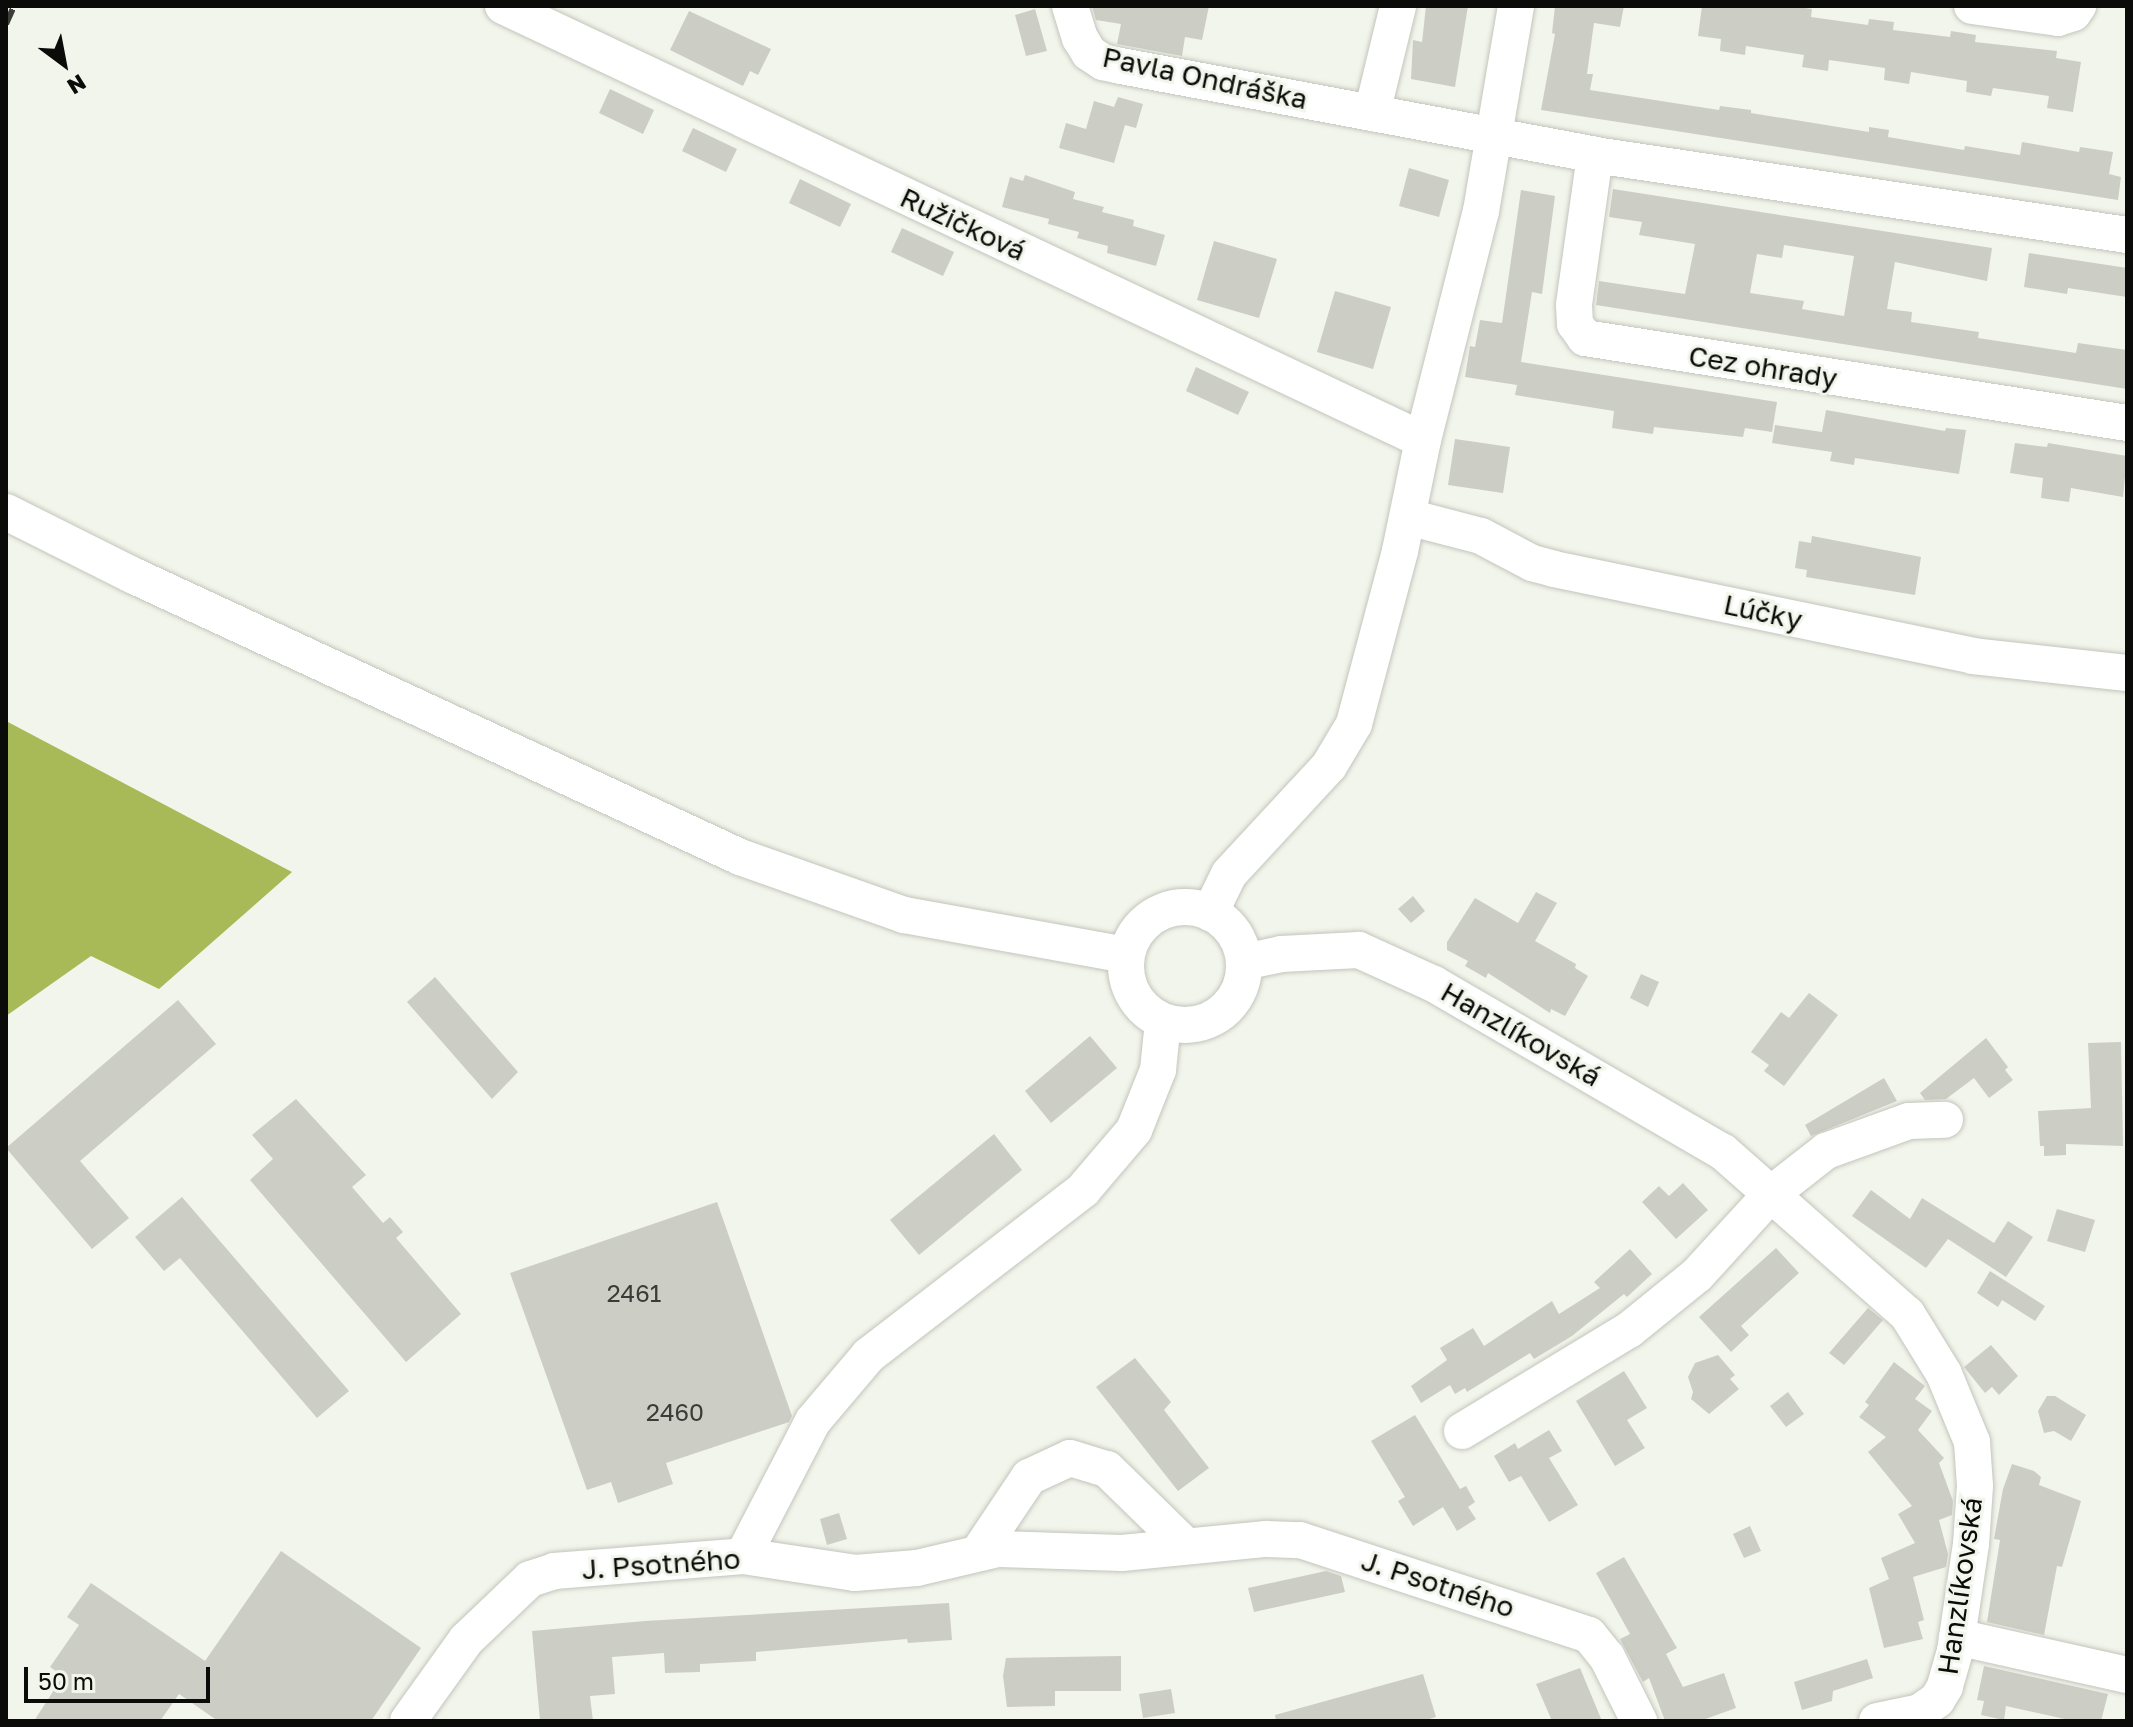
<!DOCTYPE html>
<meta charset="utf-8">
<style>
body{margin:0}
#map{position:relative;width:2133px;height:1727px;overflow:hidden;background:#f2f5eb;font-family:"Golos Text",sans-serif}
div>[style]{position:absolute}
[style*='--x']{left:calc(var(--x)*1px);top:calc(var(--y)*1px);width:calc(var(--w)*1px);rotate:calc(var(--a)*1deg)}
.forest>*{inset:0;background:#a8b958}
.building>*{inset:0;background:#cccec5}
.roads{filter:drop-shadow(0 0 2px #c3c5bc) drop-shadow(0 0 2px #c3c5bc)}
.minor>*{height:36px;margin:-18px;padding:0 18px;transform-origin:18px;border-radius:18px;background:#fff}
.minor>.ring{margin:-18px;padding:0;box-sizing:content-box;background:none;border:36px solid #fff;border-radius:50%}
.rail>*{height:6px;margin-top:-3px;transform-origin:0;background:repeating-linear-gradient(90deg,#3d3e39 0 16px,transparent 0 24px)}
span{translate:-50% -50%;white-space:nowrap;text-align:center;line-height:1.15;-webkit-text-stroke:6px #f2f5eb;paint-order:stroke}
.number-label{font-size:24px;color:#3b3c38}
.number-label span{-webkit-text-stroke-width:0}
.street-label{font-size:28px;color:#0b0c09}
.frame{position:absolute;inset:0;border:8px solid #0b0c09;pointer-events:none}
.north{position:absolute;left:24px;top:24px;width:80px;height:80px;-webkit-text-stroke:6px #f2f5eb;paint-order:stroke;rotate:148deg;font-size:22px;font-weight:700;line-height:32px;text-align:center;color:#0b0c09}
.north::after{content:'';display:block;margin:auto;width:28px;height:36px;background:#0b0c09;clip-path:polygon(50% 0,100% 100%,50% 72%,0 100%)}
.scale{position:absolute;left:24px;top:1667px;width:186px;height:36px;box-sizing:border-box;border:4px solid #0b0c09;border-top:0;padding-left:10px;font-size:24px;line-height:28px;white-space:nowrap;color:#0b0c09;-webkit-text-stroke:6px #f2f5eb;paint-order:stroke}
</style>
<div id="map">
<div class="forest">
<div style="clip-path:polygon(6px 722px,6px 721px,292px 872px,159px 989px,91px 956px,6px 1016px)"></div>
</div>
<div class="building">
<div style="clip-path:polygon(1092px 6px,1209px 6px,1202px 40px,1185px 37px,1182px 56px,1117px 44px,1121px 24px,1096px 20px)"></div>
<div style="clip-path:polygon(1426px 6px,1468px 6px,1455px 87px,1411px 79px,1413px 40px,1422px 42px)"></div>
<div style="clip-path:polygon(1555px 6px,1624px 6px,1620px 27px,1594px 23px,1587px 74px,1593px 74px,1590px 90px,1719px 110px,1720px 106px,1751px 110px,1751px 113px,1869px 132px,1869px 127px,1889px 130px,1888px 137px,1964px 150px,1965px 146px,2020px 155px,2022px 142px,2079px 152px,2080px 147px,2113px 152px,2109px 174px,2121px 177px,2118px 200px,1541px 110px,1555px 34px,1552px 33px)"></div>
<div style="clip-path:polygon(1702px 6px,1790px 6px,1812px 9px,1811px 17px,1868px 25px,1869px 19px,1894px 22px,1893px 30px,1950px 37px,1951px 31px,1976px 35px,1975px 42px,2057px 51px,2056px 58px,2081px 62px,2073px 112px,2047px 108px,2049px 96px,1993px 88px,1991px 96px,1966px 92px,1967px 81px,1911px 72px,1909px 84px,1884px 80px,1885px 68px,1829px 60px,1828px 71px,1802px 67px,1804px 55px,1746px 46px,1745px 55px,1720px 51px,1721px 39px,1698px 36px)"></div>
<div style="clip-path:polygon(1035px 9px,1047px 51px,1026px 56px,1015px 15px)"></div>
<div style="clip-path:polygon(689px 11px,771px 49px,758px 75px,750px 71px,743px 86px,670px 50px)"></div>
<div style="clip-path:polygon(610px 89px,654px 110px,643px 134px,599px 113px)"></div>
<div style="clip-path:polygon(1118px 97px,1143px 104px,1136px 128px,1125px 125px,1114px 163px,1059px 148px,1066px 123px,1086px 129px,1094px 101px,1114px 107px)"></div>
<div style="clip-path:polygon(693px 128px,737px 149px,726px 172px,682px 151px)"></div>
<div style="clip-path:polygon(1409px 168px,1449px 180px,1439px 217px,1399px 206px)"></div>
<div style="clip-path:polygon(1025px 175px,1075px 192px,1073px 199px,1104px 207px,1102px 212px,1134px 220px,1133px 226px,1165px 235px,1156px 266px,1107px 253px,1108px 246px,1077px 238px,1079px 232px,1048px 224px,1049px 219px,1002px 207px,1010px 177px,1023px 181px)"></div>
<div style="clip-path:polygon(800px 179px,851px 204px,840px 227px,789px 203px)"></div>
<div style="clip-path:polygon(evenodd,1613px 189px,1992px 248px,1987px 281px,1895px 262px,1887px 309px,1912px 312px,1911px 322px,1979px 332px,1978px 338px,2076px 353px,2078px 343px,2127px 350px,2127px 389px,1596px 305px,1599px 281px,1685px 294px,1695px 244px,1639px 235px,1642px 222px,1609px 217px,1613px 189px,1784px 245px,1854px 256px,1844px 316px,1802px 309px,1804px 301px,1750px 293px,1757px 254px,1782px 258px,1784px 245px)"></div>
<div style="clip-path:polygon(1521px 190px,1555px 196px,1542px 294px,1532px 292px,1521px 362px,1777px 402px,1772px 432px,1745px 428px,1743px 437px,1654px 427px,1653px 434px,1612px 428px,1614px 411px,1515px 395px,1517px 385px,1465px 377px,1470px 346px,1475px 347px,1480px 320px,1502px 323px)"></div>
<div style="clip-path:polygon(902px 228px,954px 252px,943px 276px,891px 252px)"></div>
<div style="clip-path:polygon(1214px 241px,1277px 259px,1259px 318px,1197px 300px)"></div>
<div style="clip-path:polygon(2029px 253px,2127px 268px,2127px 297px,2068px 288px,2067px 294px,2024px 287px)"></div>
<div style="clip-path:polygon(1335px 291px,1391px 307px,1373px 369px,1317px 352px)"></div>
<div style="clip-path:polygon(1196px 367px,1249px 392px,1238px 415px,1186px 391px)"></div>
<div style="clip-path:polygon(1826px 410px,1945px 431px,1946px 428px,1966px 430px,1959px 474px,1855px 458px,1854px 465px,1830px 461px,1832px 452px,1772px 443px,1775px 425px,1822px 432px)"></div>
<div style="clip-path:polygon(1455px 439px,1510px 447px,1503px 493px,1448px 485px)"></div>
<div style="clip-path:polygon(2015px 443px,2047px 447px,2048px 443px,2127px 456px,2123px 497px,2071px 488px,2069px 502px,2041px 498px,2043px 478px,2010px 473px)"></div>
<div style="clip-path:polygon(1812px 536px,1921px 557px,1915px 595px,1806px 577px,1807px 570px,1795px 568px,1799px 541px,1811px 543px)"></div>
<div style="clip-path:polygon(1536px 892px,1557px 903px,1535px 941px,1576px 964px,1575px 968px,1588px 976px,1565px 1016px,1551px 1009px,1550px 1013px,1488px 973px,1486px 978px,1465px 966px,1468px 961px,1447px 950px,1447px 942px,1475px 898px,1518px 923px)"></div>
<div style="clip-path:polygon(1413px 896px,1425px 911px,1411px 923px,1398px 909px)"></div>
<div style="clip-path:polygon(1641px 974px,1659px 982px,1648px 1007px,1630px 998px)"></div>
<div style="clip-path:polygon(435px 977px,518px 1072px,492px 1099px,407px 1002px)"></div>
<div style="clip-path:polygon(1809px 993px,1838px 1015px,1784px 1086px,1764px 1071px,1769px 1065px,1751px 1052px,1781px 1012px,1789px 1018px)"></div>
<div style="clip-path:polygon(178px 1000px,216px 1044px,80px 1161px,129px 1218px,92px 1249px,6px 1148px)"></div>
<div style="clip-path:polygon(1090px 1036px,1117px 1068px,1051px 1123px,1025px 1091px)"></div>
<div style="clip-path:polygon(1986px 1038px,2008px 1067px,2005px 1070px,2013px 1080px,1989px 1098px,1974px 1078px,1946px 1099px,1925px 1100px,1920px 1093px)"></div>
<div style="clip-path:polygon(2121px 1042px,2123px 1146px,2066px 1144px,2066px 1155px,2044px 1156px,2044px 1146px,2040px 1146px,2038px 1111px,2091px 1108px,2088px 1043px)"></div>
<div style="clip-path:polygon(1884px 1078px,1897px 1101px,1811px 1136px,1805px 1125px)"></div>
<div style="clip-path:polygon(296px 1099px,366px 1175px,352px 1187px,383px 1223px,390px 1217px,403px 1232px,396px 1238px,461px 1314px,406px 1362px,250px 1180px,273px 1159px,252px 1135px)"></div>
<div style="clip-path:polygon(994px 1134px,1022px 1170px,919px 1255px,890px 1220px)"></div>
<div style="clip-path:polygon(1683px 1183px,1708px 1210px,1676px 1239px,1642px 1202px,1659px 1186px,1669px 1196px)"></div>
<div style="clip-path:polygon(1871px 1190px,1910px 1219px,1922px 1198px,1994px 1243px,2008px 1221px,2033px 1237px,2006px 1277px,1948px 1239px,1926px 1268px,1852px 1216px)"></div>
<div style="clip-path:polygon(182px 1197px,349px 1391px,317px 1418px,180px 1258px,164px 1271px,135px 1237px)"></div>
<div style="clip-path:polygon(717px 1202px,792px 1416px,789px 1422px,666px 1463px,673px 1484px,618px 1503px,611px 1482px,587px 1490px,510px 1273px)"></div>
<div style="clip-path:polygon(2057px 1209px,2095px 1220px,2085px 1252px,2047px 1241px)"></div>
<div style="clip-path:polygon(1776px 1248px,1799px 1273px,1741px 1326px,1749px 1335px,1731px 1352px,1699px 1317px)"></div>
<div style="clip-path:polygon(1630px 1249px,1652px 1274px,1627px 1297px,1624px 1294px,1572px 1336px,1534px 1359px,1530px 1353px,1467px 1392px,1465px 1388px,1455px 1394px,1450px 1385px,1421px 1403px,1411px 1386px,1447px 1360px,1440px 1348px,1473px 1328px,1484px 1346px,1552px 1301px,1559px 1314px,1600px 1288px,1594px 1282px)"></div>
<div style="clip-path:polygon(1990px 1271px,2045px 1306px,2035px 1321px,2002px 1300px,1998px 1307px,1977px 1293px)"></div>
<div style="clip-path:polygon(1868px 1308px,1883px 1320px,1844px 1365px,1829px 1353px)"></div>
<div style="clip-path:polygon(1991px 1345px,2018px 1376px,1999px 1395px,1992px 1387px,1985px 1393px,1964px 1367px)"></div>
<div style="clip-path:polygon(1718px 1355px,1735px 1375px,1730px 1379px,1739px 1389px,1709px 1414px,1691px 1399px,1693px 1392px,1688px 1377px,1695px 1363px)"></div>
<div style="clip-path:polygon(1135px 1358px,1171px 1402px,1164px 1410px,1209px 1468px,1178px 1491px,1096px 1387px)"></div>
<div style="clip-path:polygon(1894px 1362px,1925px 1386px,1915px 1399px,1932px 1411px,1918px 1430px,1944px 1458px,1939px 1463px,1953px 1501px,1952px 1515px,1939px 1520px,1948px 1554px,1946px 1567px,1913px 1577px,1924px 1620px,1918px 1622px,1923px 1639px,1884px 1648px,1869px 1588px,1889px 1579px,1881px 1558px,1915px 1543px,1898px 1514px,1912px 1506px,1868px 1452px,1886px 1437px,1859px 1417px,1869px 1405px,1865px 1402px)"></div>
<div style="clip-path:polygon(1624px 1371px,1647px 1408px,1627px 1420px,1645px 1448px,1615px 1466px,1576px 1401px)"></div>
<div style="clip-path:polygon(1788px 1392px,1804px 1414px,1786px 1427px,1770px 1406px)"></div>
<div style="clip-path:polygon(2047px 1396px,2055px 1396px,2086px 1415px,2071px 1441px,2054px 1431px,2044px 1433px,2038px 1411px)"></div>
<div style="clip-path:polygon(1415px 1415px,1460px 1489px,1466px 1486px,1475px 1502px,1468px 1507px,1476px 1519px,1457px 1531px,1443px 1507px,1413px 1526px,1398px 1501px,1405px 1497px,1371px 1441px)"></div>
<div style="clip-path:polygon(1549px 1430px,1562px 1451px,1549px 1458px,1578px 1505px,1549px 1522px,1521px 1476px,1509px 1482px,1494px 1456px,1515px 1443px,1518px 1449px)"></div>
<div style="clip-path:polygon(2012px 1464px,2034px 1471px,2041px 1477px,2039px 1485px,2081px 1501px,2062px 1567px,2057px 1566px,2044px 1635px,1987px 1622px,2000px 1540px,1994px 1539px,2003px 1489px)"></div>
<div style="clip-path:polygon(839px 1513px,847px 1539px,827px 1545px,820px 1519px)"></div>
<div style="clip-path:polygon(1750px 1526px,1761px 1551px,1744px 1558px,1733px 1534px)"></div>
<div style="clip-path:polygon(281px 1551px,421px 1648px,371px 1721px,218px 1721px,179px 1694px,160px 1721px,34px 1721px,63px 1676px,50px 1667px,79px 1625px,67px 1617px,91px 1583px,205px 1661px)"></div>
<div style="clip-path:polygon(1624px 1557px,1677px 1648px,1666px 1654px,1683px 1687px,1724px 1673px,1736px 1708px,1700px 1721px,1665px 1721px,1649px 1678px,1643px 1682px,1620px 1639px,1630px 1634px,1596px 1573px)"></div>
<div style="clip-path:polygon(1326px 1571px,1341px 1576px,1345px 1592px,1254px 1612px,1248px 1588px)"></div>
<div style="clip-path:polygon(949px 1603px,952px 1640px,908px 1643px,907px 1639px,756px 1652px,756px 1661px,700px 1664px,700px 1672px,665px 1673px,664px 1653px,612px 1657px,615px 1694px,590px 1696px,593px 1721px,540px 1721px,532px 1631px,645px 1621px)"></div>
<div style="clip-path:polygon(1121px 1656px,1121px 1691px,1055px 1691px,1055px 1706px,1007px 1707px,1003px 1676px,1006px 1658px)"></div>
<div style="clip-path:polygon(1867px 1659px,1873px 1678px,1833px 1691px,1832px 1701px,1802px 1710px,1794px 1682px)"></div>
<div style="clip-path:polygon(1984px 1666px,2108px 1694px,2101px 1721px,2074px 1721px,2006px 1706px,2004px 1720px,1981px 1715px,1984px 1701px,1977px 1700px)"></div>
<div style="clip-path:polygon(1580px 1668px,1602px 1721px,1552px 1721px,1536px 1684px)"></div>
<div style="clip-path:polygon(1423px 1674px,1436px 1717px,1422px 1721px,1276px 1721px,1275px 1715px)"></div>
<div style="clip-path:polygon(1171px 1689px,1175px 1713px,1143px 1718px,1139px 1694px)"></div>
</div>
<div class="roads">
<div class="minor">
<div style="--x:503;--y:6;--w:1017;--a:25.26"></div>
<div style="--x:1070;--y:6;--w:34;--a:73"></div>
<div style="--x:1080;--y:38;--w:17;--a:59"></div>
<div style="--x:1089;--y:53;--w:17;--a:33"></div>
<div style="--x:1103;--y:62;--w:18;--a:13"></div>
<div style="--x:1121;--y:66;--w:482;--a:10.6"></div>
<div style="--x:1595;--y:155;--w:538;--a:8.55"></div>
<div style="--x:1972;--y:6;--w:87;--a:7.9"></div>
<div style="--x:2058;--y:18;--w:16;--a:-18"></div>
<div style="--x:2073;--y:13;--w:9;--a:-54"></div>
<div style="--x:1372;--y:113;--w:110;--a:-76.3"></div>
<div style="--x:1595;--y:155;--w:151;--a:98"></div>
<div style="--x:1574;--y:305;--w:19;--a:87"></div>
<div style="--x:1575;--y:324;--w:17;--a:54"></div>
<div style="--x:1585;--y:338;--w:549;--a:8.91"></div>
<div style="--x:6;--y:512;--w:141;--a:26.6"></div>
<div style="--x:132;--y:575;--w:670;--a:24.88"></div>
<div style="--x:740;--y:857;--w:174;--a:19.5"></div>
<div style="--x:904;--y:915;--w:226;--a:10.2"></div>
<div style="--x:1408;--y:517;--w:75;--a:14.6"></div>
<div style="--x:1481;--y:536;--w:58;--a:27.9"></div>
<div style="--x:1532;--y:563;--w:23;--a:15"></div>
<div style="--x:1554;--y:569;--w:428;--a:11.7"></div>
<div style="--x:1973;--y:656;--w:155;--a:6.3"></div>
<div class="ring" style="left:1126px;top:907px;width:82px;height:82px"></div>
<div style="--x:1210;--y:913;--w:43;--a:-64"></div>
<div style="--x:1229;--y:874;--w:147;--a:-47.2"></div>
<div style="--x:1329;--y:766;--w:49;--a:-59.2"></div>
<div style="--x:1354;--y:724;--w:179;--a:-75.1"></div>
<div style="--x:1400;--y:551;--w:113;--a:-78.3"></div>
<div style="--x:1423;--y:440;--w:236;--a:-75.8"></div>
<div style="--x:1481;--y:211;--w:208;--a:-80.3"></div>
<div style="--x:1244;--y:962;--w:38;--a:-12"></div>
<div style="--x:1281;--y:954;--w:78;--a:-2.9"></div>
<div style="--x:1359;--y:950;--w:82;--a:24.4"></div>
<div style="--x:1434;--y:984;--w:334;--a:30.2"></div>
<div style="--x:1723;--y:1152;--w:245;--a:41.4"></div>
<div style="--x:1907;--y:1314;--w:70;--a:58.3"></div>
<div style="--x:1944;--y:1374;--w:74;--a:67.6"></div>
<div style="--x:1972;--y:1442;--w:44;--a:86.1"></div>
<div style="--x:1975;--y:1486;--w:58;--a:93.9"></div>
<div style="--x:1971;--y:1544;--w:108;--a:98.5"></div>
<div style="--x:1955;--y:1651;--w:37;--a:106"></div>
<div style="--x:1945;--y:1687;--w:15;--a:122"></div>
<div style="--x:1937;--y:1700;--w:21;--a:145"></div>
<div style="--x:1920;--y:1712;--w:44;--a:168.2"></div>
<div style="--x:1462;--y:1431;--w:195;--a:-31.2"></div>
<div style="--x:1629;--y:1330;--w:87;--a:-39"></div>
<div style="--x:1697;--y:1275;--w:110;--a:-47.6"></div>
<div style="--x:1771;--y:1194;--w:70;--a:-38"></div>
<div style="--x:1826;--y:1151;--w:88;--a:-19.9"></div>
<div style="--x:1909;--y:1121;--w:36;--a:-2"></div>
<div style="--x:978;--y:1553;--w:92;--a:-56.1"></div>
<div style="--x:1029;--y:1477;--w:45;--a:-24.9"></div>
<div style="--x:1070;--y:1458;--w:39;--a:17"></div>
<div style="--x:1107;--y:1469;--w:110;--a:44.3"></div>
<div style="--x:743;--y:1556;--w:152;--a:-62.6"></div>
<div style="--x:813;--y:1421;--w:87;--a:-49.7"></div>
<div style="--x:869;--y:1355;--w:270;--a:-37.6"></div>
<div style="--x:1083;--y:1190;--w:79;--a:-49.6"></div>
<div style="--x:1134;--y:1130;--w:65;--a:-68.2"></div>
<div style="--x:1158;--y:1070;--w:48;--a:-84.1"></div>
<div style="--x:1957;--y:1637;--w:174;--a:12.6"></div>
<div style="--x:408;--y:1721;--w:100;--a:-54.4"></div>
<div style="--x:466;--y:1640;--w:88;--a:-43.6"></div>
<div style="--x:530;--y:1579;--w:25;--a:-18"></div>
<div style="--x:554;--y:1571;--w:190;--a:-4.5"></div>
<div style="--x:743;--y:1556;--w:113;--a:8.6"></div>
<div style="--x:855;--y:1573;--w:62;--a:-4.6"></div>
<div style="--x:917;--y:1568;--w:83;--a:-13.2"></div>
<div style="--x:998;--y:1549;--w:124;--a:1.8"></div>
<div style="--x:1122;--y:1553;--w:145;--a:-5.6"></div>
<div style="--x:1266;--y:1539;--w:34;--a:2"></div>
<div style="--x:1300;--y:1540;--w:304;--a:18.2"></div>
<div style="--x:1589;--y:1635;--w:28;--a:51"></div>
<div style="--x:1607;--y:1657;--w:72;--a:63.4"></div>
</div>
</div>
<div class="rail">
<div style="--x:6;--y:24;--w:20;--a:-66"></div>
</div>
<div class="number-label">
<span style="left:634px;top:1293px">2461</span>
<span style="left:675px;top:1412px">2460</span>
</div>
<div class="street-label">
<span style="left:1205px;top:78px;rotate:12deg">Pavla Ondráška</span>
<span style="left:963px;top:224px;rotate:25deg">Ružičková</span>
<span style="left:1763px;top:367px;rotate:9deg">Cez ohrady</span>
<span style="left:1763px;top:612px;rotate:12deg">Lúčky</span>
<span style="left:1521px;top:1034px;rotate:30deg">Hanzlíkovská</span>
<span style="left:661px;top:1564px;rotate:-4deg">J. Psotného</span>
<span style="left:1438px;top:1584px;rotate:18deg">J. Psotného</span>
<span style="left:1960px;top:1586px;rotate:-82deg">Hanzlíkovská</span>
</div>
<div class="frame"></div>
<div class="north">N</div>
<div class="scale">50 m</div>
</div>
